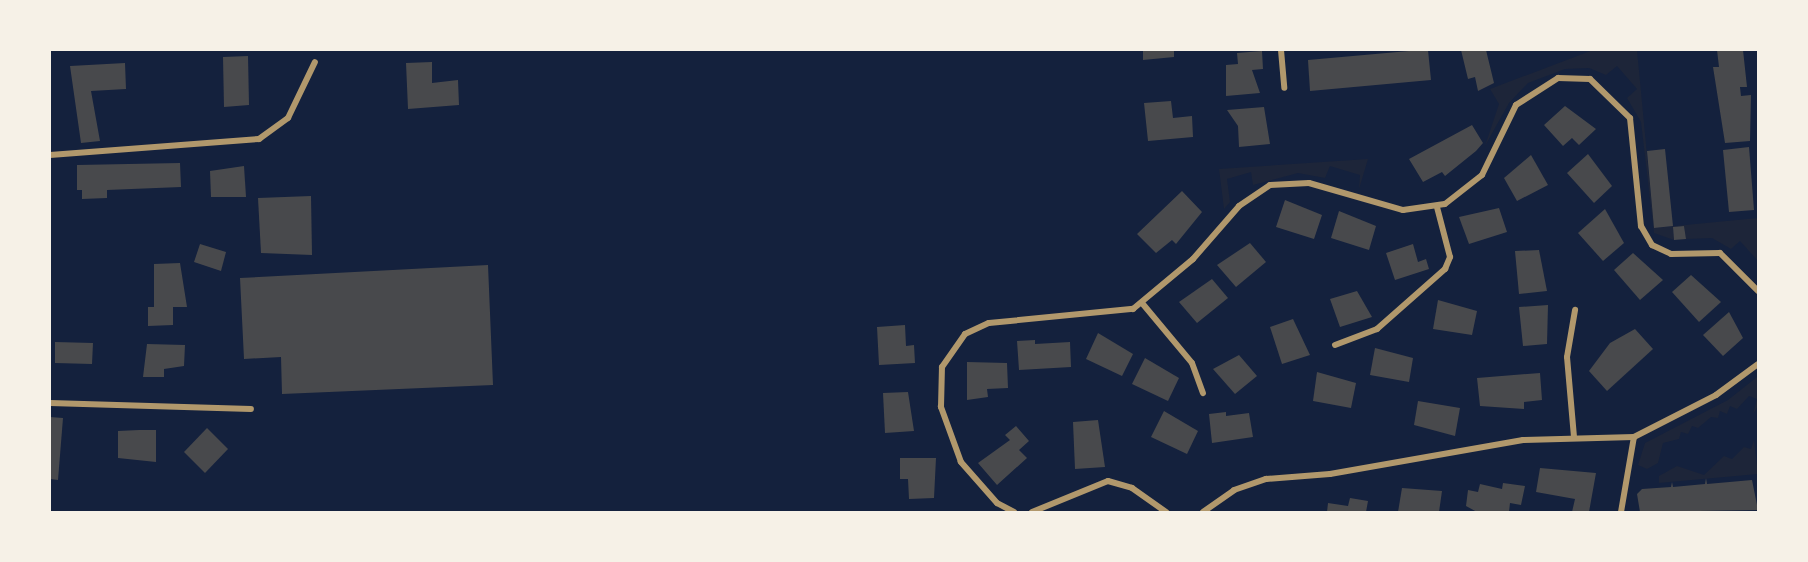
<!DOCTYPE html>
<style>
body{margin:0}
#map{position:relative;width:1808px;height:562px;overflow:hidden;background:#14213d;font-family:"Source Sans 3",sans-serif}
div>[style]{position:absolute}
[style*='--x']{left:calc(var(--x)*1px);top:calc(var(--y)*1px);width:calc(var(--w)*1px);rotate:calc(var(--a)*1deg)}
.green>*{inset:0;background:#1d2539}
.building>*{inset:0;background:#48494c}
.minor>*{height:6px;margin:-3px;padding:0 3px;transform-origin:3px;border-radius:3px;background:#b1986c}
span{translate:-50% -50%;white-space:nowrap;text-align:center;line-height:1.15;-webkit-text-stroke:4.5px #f6f1e7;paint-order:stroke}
.frame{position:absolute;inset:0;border:51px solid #f6f1e7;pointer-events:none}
</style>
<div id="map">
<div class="green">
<div style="clip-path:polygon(1593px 50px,1637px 50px,1654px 228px,1758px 218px,1758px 261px,1740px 241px,1731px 249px,1712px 238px,1686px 239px,1684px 226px,1673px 227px,1674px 240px,1654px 233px,1641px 122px,1627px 98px,1637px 89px,1617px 66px,1606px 75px,1589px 68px,1565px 69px,1528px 83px,1509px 103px,1485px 146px,1499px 104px,1490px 89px)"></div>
<div style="clip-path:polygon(1368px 159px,1359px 189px,1360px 175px,1330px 166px,1325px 178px,1298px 173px,1253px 185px,1251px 172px,1227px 179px,1230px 202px,1224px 209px,1219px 169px)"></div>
<div style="clip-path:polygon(1757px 377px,1758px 406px,1753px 414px,1757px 399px,1749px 396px,1737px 409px,1730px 406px,1727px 414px,1720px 411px,1718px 418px,1711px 417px,1698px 428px,1692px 426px,1688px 434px,1681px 432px,1679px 439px,1663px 443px,1658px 463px,1647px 469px,1638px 465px,1645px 443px,1728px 400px)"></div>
<div style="clip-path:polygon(1754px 440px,1758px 474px,1659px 483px,1659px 476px,1677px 466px,1704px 475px,1724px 456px,1732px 459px,1744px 447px,1751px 449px)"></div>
</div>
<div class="building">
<div style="clip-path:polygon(1143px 50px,1174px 50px,1174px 57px,1143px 60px)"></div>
<div style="clip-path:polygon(1420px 50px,1428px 50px,1431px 80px,1310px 91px,1308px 60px)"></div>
<div style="clip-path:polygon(1461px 50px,1486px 50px,1494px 83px,1478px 91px,1475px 77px,1468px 79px)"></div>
<div style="clip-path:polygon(1717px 50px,1743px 50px,1747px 87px,1740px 87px,1741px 96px,1751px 95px,1750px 141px,1725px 143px,1713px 67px,1719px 67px)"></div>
<div style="clip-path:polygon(1262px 51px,1263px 69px,1252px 70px,1260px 93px,1226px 96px,1226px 65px,1238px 64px,1237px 53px)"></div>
<div style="clip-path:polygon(248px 56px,249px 105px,224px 107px,223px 57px)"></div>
<div style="clip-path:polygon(432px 62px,432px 83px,458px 80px,459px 105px,408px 109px,406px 63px)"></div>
<div style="clip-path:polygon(125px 63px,126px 89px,91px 91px,100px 141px,81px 143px,70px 66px)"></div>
<div style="clip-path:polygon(1171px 101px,1173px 118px,1192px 116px,1193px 137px,1148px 141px,1144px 103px)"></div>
<div style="clip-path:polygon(1565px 106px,1596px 129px,1579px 145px,1572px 138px,1563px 146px,1544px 125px)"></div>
<div style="clip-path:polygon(1264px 107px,1270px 144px,1239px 147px,1238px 126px,1227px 110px)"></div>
<div style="clip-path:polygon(1472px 125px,1483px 143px,1476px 151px,1445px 176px,1442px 172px,1423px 182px,1409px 159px)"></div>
<div style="clip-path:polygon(1749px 147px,1754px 210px,1729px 212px,1723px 150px)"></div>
<div style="clip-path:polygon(1665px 149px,1673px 226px,1654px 228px,1647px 151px)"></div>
<div style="clip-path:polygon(1588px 154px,1612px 186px,1594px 203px,1567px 173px)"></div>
<div style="clip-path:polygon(1531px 155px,1548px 185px,1517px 201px,1504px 178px)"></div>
<div style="clip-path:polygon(180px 163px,181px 187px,107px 190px,107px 198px,82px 199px,82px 190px,77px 190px,77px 165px)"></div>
<div style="clip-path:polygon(244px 166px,246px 197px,211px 197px,210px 171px)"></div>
<div style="clip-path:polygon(1182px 191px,1202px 212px,1176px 244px,1172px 240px,1156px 253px,1137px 234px)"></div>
<div style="clip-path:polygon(311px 196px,312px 255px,261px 253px,258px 198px)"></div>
<div style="clip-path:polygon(1285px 200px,1322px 215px,1314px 239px,1276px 227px)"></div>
<div style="clip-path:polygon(1499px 208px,1507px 232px,1469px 244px,1459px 217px)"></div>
<div style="clip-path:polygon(1605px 209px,1624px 243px,1603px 261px,1578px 233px)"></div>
<div style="clip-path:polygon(1339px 211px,1376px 226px,1369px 250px,1331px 238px)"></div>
<div style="clip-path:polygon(1684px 226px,1686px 239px,1674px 240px,1673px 227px)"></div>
<div style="clip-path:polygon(1250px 243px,1266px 262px,1236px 287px,1217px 265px)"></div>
<div style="clip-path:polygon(200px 244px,226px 252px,221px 271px,194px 262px)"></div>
<div style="clip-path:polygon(1413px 244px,1418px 262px,1426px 259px,1429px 269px,1395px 280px,1386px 253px)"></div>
<div style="clip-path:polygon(1539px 250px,1547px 291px,1519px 294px,1515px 251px)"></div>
<div style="clip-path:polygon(1633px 253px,1663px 280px,1640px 300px,1614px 270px)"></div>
<div style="clip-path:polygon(180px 263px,187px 307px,173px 307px,173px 325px,148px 326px,148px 307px,154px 307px,154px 264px)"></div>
<div style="clip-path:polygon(488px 265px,493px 385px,282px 394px,281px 357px,244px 359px,240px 278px)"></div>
<div style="clip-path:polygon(1691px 275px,1721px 302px,1699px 322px,1672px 292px)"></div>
<div style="clip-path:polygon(1212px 279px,1228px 298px,1197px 323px,1179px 302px)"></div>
<div style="clip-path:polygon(1357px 291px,1372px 317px,1340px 327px,1330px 299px)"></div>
<div style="clip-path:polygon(1438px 300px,1477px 311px,1472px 335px,1433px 329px)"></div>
<div style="clip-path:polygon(1548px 305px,1547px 344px,1523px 346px,1519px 307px)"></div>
<div style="clip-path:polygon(1729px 312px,1743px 338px,1723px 356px,1703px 335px)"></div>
<div style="clip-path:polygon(1293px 319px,1310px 355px,1282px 364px,1270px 327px)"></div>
<div style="clip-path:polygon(905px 325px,906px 346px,914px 345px,915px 363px,879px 365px,877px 327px)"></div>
<div style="clip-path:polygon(1635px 329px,1653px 349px,1607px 391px,1589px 371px,1610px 343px)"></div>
<div style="clip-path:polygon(1098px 333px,1133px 354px,1122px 376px,1086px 359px)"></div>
<div style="clip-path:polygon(1035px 340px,1035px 344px,1070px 342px,1071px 367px,1019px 370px,1017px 341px)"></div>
<div style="clip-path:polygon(55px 342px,93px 343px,92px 364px,55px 363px)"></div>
<div style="clip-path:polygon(147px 344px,185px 345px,184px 366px,164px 369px,164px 377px,143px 377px)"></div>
<div style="clip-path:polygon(1375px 348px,1413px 358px,1409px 382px,1370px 375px)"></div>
<div style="clip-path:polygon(1239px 355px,1257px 376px,1235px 394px,1213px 369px)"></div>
<div style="clip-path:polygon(1145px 358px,1179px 378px,1168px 401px,1132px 384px)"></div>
<div style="clip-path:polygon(967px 362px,1007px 363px,1008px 388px,987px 389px,988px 397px,967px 400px)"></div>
<div style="clip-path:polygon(1317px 372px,1356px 383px,1351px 408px,1313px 401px)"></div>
<div style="clip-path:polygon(1540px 373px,1542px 400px,1524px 402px,1524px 409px,1480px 406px,1477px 378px)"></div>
<div style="clip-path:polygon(908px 392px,914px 431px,885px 433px,883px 393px)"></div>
<div style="clip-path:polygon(1418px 401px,1460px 408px,1455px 436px,1414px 425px)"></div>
<div style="clip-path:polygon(1164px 411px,1198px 431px,1187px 454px,1151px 437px)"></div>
<div style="clip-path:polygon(1226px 412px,1226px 416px,1249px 413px,1253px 437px,1212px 443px,1209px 414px)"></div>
<div style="clip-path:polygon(50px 417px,63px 418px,58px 480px,50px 479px)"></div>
<div style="clip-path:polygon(1098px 420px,1105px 467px,1075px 469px,1073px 422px)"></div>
<div style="clip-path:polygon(1016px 426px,1029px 441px,1019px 450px,1027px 458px,997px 485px,978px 463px,1010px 440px,1005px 435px)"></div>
<div style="clip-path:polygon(207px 428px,228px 449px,205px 473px,184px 452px)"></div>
<div style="clip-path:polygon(139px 430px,156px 430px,156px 462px,118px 458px,118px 431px)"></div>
<div style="clip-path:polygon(900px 458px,936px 458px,934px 498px,909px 499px,908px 479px,900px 479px)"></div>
<div style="clip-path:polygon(1540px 468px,1596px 473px,1589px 512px,1572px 512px,1575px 499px,1536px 492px)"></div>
<div style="clip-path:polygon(1706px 478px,1707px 484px,1752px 480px,1758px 510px,1640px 512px,1637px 494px,1642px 489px,1671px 487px,1672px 482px,1673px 487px,1705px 484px)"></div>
<div style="clip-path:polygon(1503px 483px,1525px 486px,1521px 505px,1510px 503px,1509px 512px,1477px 512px,1466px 506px,1468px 490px,1478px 492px,1480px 484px,1502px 489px)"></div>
<div style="clip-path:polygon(1402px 488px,1442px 491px,1439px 512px,1398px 512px)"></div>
<div style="clip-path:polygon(1350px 498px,1368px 501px,1366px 512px,1327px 512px,1328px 503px,1348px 506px)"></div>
</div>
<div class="minor">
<div style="--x:1281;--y:50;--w:38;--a:85"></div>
<div style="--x:50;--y:155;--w:210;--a:-4.4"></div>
<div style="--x:259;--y:139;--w:36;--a:-36"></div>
<div style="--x:288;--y:118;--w:62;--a:-64.3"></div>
<div style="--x:1142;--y:303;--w:78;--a:50.2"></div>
<div style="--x:1192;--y:363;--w:32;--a:70"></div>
<div style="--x:1335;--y:345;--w:45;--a:-20.9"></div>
<div style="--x:1377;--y:329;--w:91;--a:-41.4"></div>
<div style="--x:1445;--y:269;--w:13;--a:-67"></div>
<div style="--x:1450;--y:257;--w:52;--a:-104.6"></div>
<div style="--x:50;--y:403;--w:201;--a:1.7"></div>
<div style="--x:1574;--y:437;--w:80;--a:-95"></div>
<div style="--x:1567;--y:357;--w:48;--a:-80.3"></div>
<div style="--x:1014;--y:512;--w:19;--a:-152"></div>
<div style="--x:997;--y:503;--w:55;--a:-131.3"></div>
<div style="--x:961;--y:462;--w:59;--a:-110"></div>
<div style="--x:941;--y:407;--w:40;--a:-88.6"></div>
<div style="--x:942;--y:367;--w:40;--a:-55.1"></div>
<div style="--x:965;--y:334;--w:26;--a:-25"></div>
<div style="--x:989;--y:323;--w:145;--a:-5.6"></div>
<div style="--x:1133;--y:309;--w:78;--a:-39.8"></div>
<div style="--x:1193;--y:259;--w:70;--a:-49"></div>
<div style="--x:1239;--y:206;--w:37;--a:-34"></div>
<div style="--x:1270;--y:185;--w:39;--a:-3"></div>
<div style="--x:1309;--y:183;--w:98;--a:16"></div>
<div style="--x:1403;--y:210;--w:42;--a:-8.1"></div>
<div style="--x:1445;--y:204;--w:47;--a:-38.1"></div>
<div style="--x:1482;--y:175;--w:78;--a:-64.1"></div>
<div style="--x:1516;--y:105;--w:50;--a:-32.7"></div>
<div style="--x:1558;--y:78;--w:32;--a:2"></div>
<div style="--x:1590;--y:79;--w:56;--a:44.3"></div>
<div style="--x:1630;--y:118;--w:109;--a:84.2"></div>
<div style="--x:1641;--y:226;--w:22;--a:60"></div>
<div style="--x:1652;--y:245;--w:21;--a:25"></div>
<div style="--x:1671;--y:254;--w:49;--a:-1.2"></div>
<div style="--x:1720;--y:253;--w:54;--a:45"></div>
<div style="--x:1032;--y:512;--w:82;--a:-22.2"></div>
<div style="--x:1108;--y:481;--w:25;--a:16"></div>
<div style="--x:1132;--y:488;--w:42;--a:35.2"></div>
<div style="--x:1203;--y:512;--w:38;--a:-35"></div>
<div style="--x:1234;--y:490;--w:34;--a:-19"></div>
<div style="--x:1266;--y:479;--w:64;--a:-4.5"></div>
<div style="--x:1330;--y:474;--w:196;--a:-10"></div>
<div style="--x:1523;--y:440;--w:111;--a:-1.5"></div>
<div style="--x:1634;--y:437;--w:92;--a:-27.1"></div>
<div style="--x:1716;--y:395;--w:52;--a:-36.4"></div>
<div style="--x:1621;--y:512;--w:76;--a:-80.2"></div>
</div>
<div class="frame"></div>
</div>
